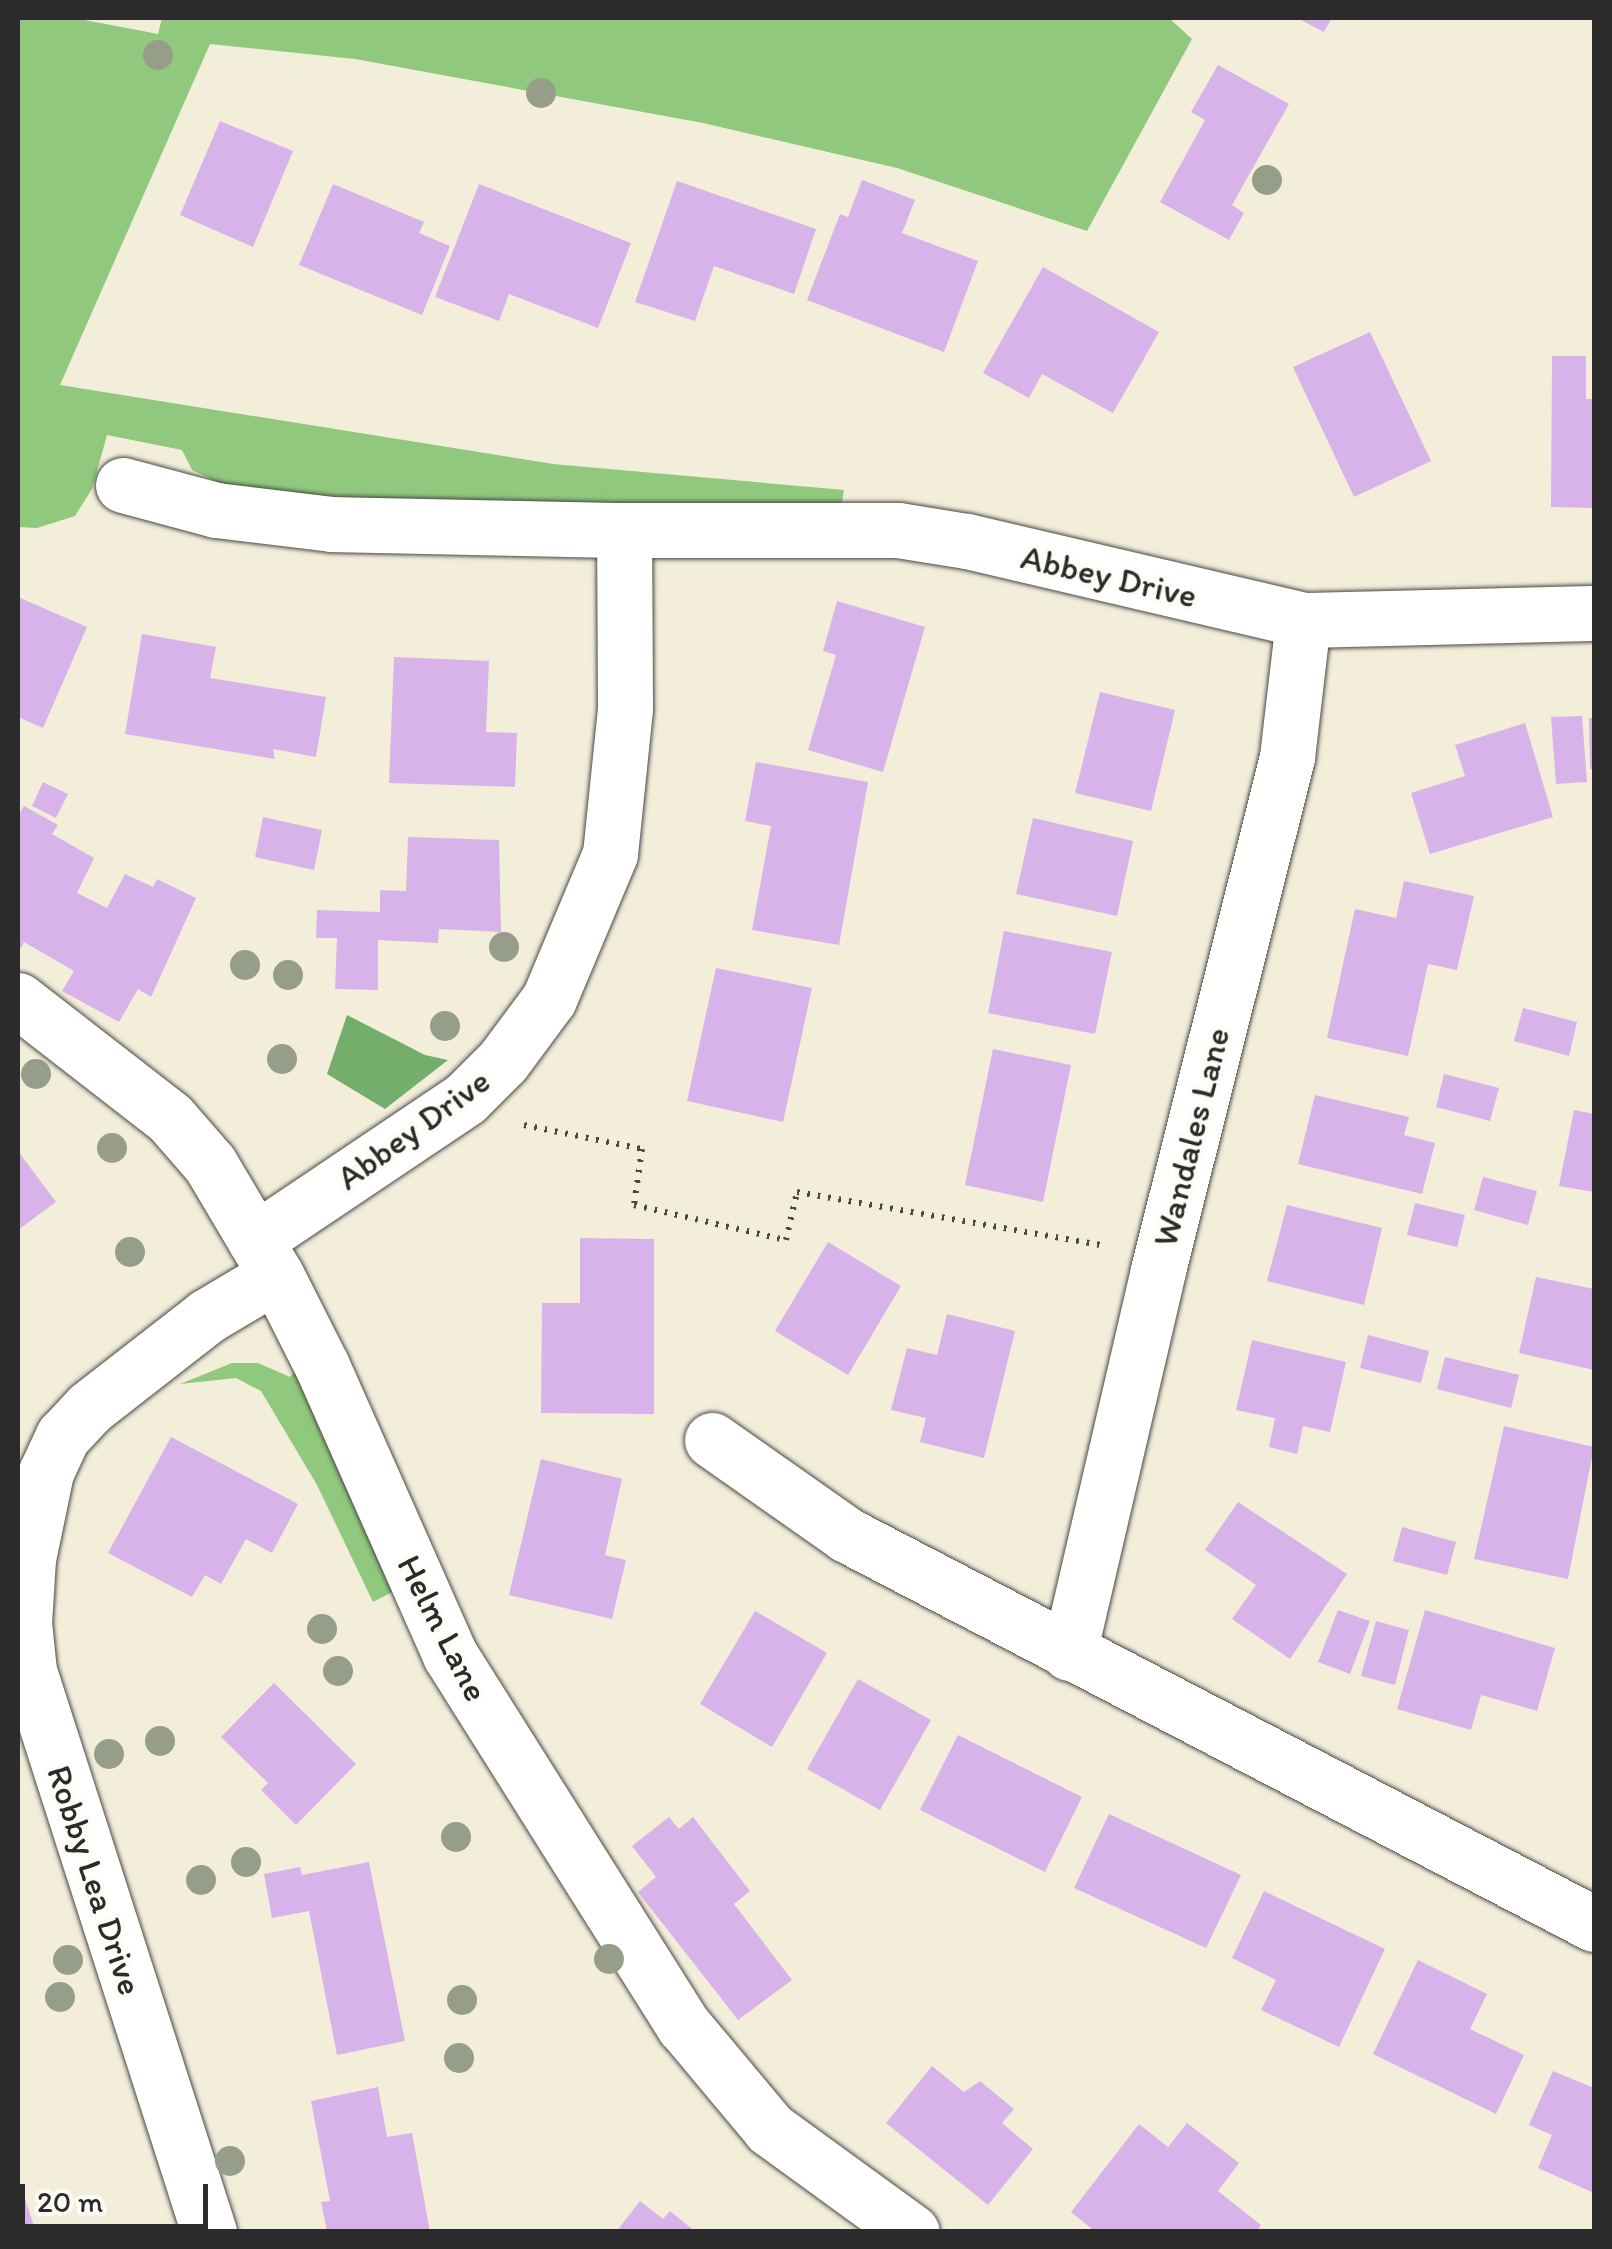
<!DOCTYPE html>
<style>
body{margin:0}
#map{position:relative;width:1612px;height:2249px;overflow:hidden;background:#f3eeda;font-family:Itim,sans-serif}
div>[style]{position:absolute}
[style*='--x']{left:calc(var(--x)*1px);top:calc(var(--y)*1px);width:calc(var(--w)*1px);rotate:calc(var(--a)*1deg)}
.green>*{inset:0;background:#90c97d}
.forest>*{inset:0;background:#74ad6c}
.building>*{inset:0;background:#d8b3e9}
.path>*{height:6px;margin-top:-3px;transform-origin:0;background:repeating-linear-gradient(90deg,#494845 0 2.5px,transparent 0 10.5px)}
.roads{filter:drop-shadow(0 0 2px #494845) drop-shadow(0 0 2px #494845)}
.street>*{height:55px;margin:-27.5px;padding:0 27.5px;transform-origin:27.5px;border-radius:27.5px;background:#fff}
.trees>*{width:30px;height:30px;margin:-15px;border-radius:50%;background:#969d88}
span{translate:-50% -50%;white-space:nowrap;text-align:center;line-height:1.15;-webkit-text-stroke:9px #fdfcf7;paint-order:stroke}
.street-label{font-size:35px;color:#2b2b2b}
.frame{position:absolute;inset:0;border:20px solid #2b2b2b;pointer-events:none}
.scale{position:absolute;left:20px;top:2184px;width:188px;height:45px;box-sizing:border-box;border:5px solid #2b2b2b;border-top:0;padding-left:12px;font-size:30px;line-height:35px;white-space:nowrap;color:#2b2b2b;-webkit-text-stroke:8px #fdfcf7;paint-order:stroke}
</style>
<div id="map">
<div class="green">
<div style="clip-path:polygon(18px 18px,74px 18px,158px 34px,162px 18px,1169px 18px,1192px 39px,1087px 231px,897px 168px,703px 123px,355px 59px,210px 44px,60px 385px,553px 464px,844px 490px,841px 509px,344px 501px,220px 483px,192px 470px,182px 450px,107px 435px,92px 489px,75px 516px,37px 528px,18px 527px)"></div>
<div style="clip-path:polygon(232px 1363px,258px 1363px,290px 1377px,298px 1368px,398px 1589px,373px 1602px,317px 1485px,261px 1391px,236px 1378px,180px 1384px)"></div>
</div>
<div class="forest">
<div style="clip-path:polygon(347px 1015px,425px 1055px,448px 1060px,385px 1109px,327px 1074px)"></div>
</div>
<div class="building">
<div style="clip-path:polygon(1297px 18px,1332px 18px,1324px 32px)"></div>
<div style="clip-path:polygon(1218px 65px,1289px 104px,1232px 205px,1244px 213px,1229px 240px,1160px 202px,1205px 120px,1191px 112px)"></div>
<div style="clip-path:polygon(220px 121px,293px 151px,253px 247px,180px 215px)"></div>
<div style="clip-path:polygon(862px 180px,915px 200px,902px 233px,978px 261px,944px 352px,807px 300px,840px 214px,848px 217px)"></div>
<div style="clip-path:polygon(677px 181px,816px 229px,794px 294px,714px 266px,695px 321px,635px 302px)"></div>
<div style="clip-path:polygon(333px 184px,424px 222px,419px 233px,450px 246px,422px 315px,299px 265px)"></div>
<div style="clip-path:polygon(479px 184px,631px 243px,598px 328px,509px 294px,499px 321px,435px 297px)"></div>
<div style="clip-path:polygon(1043px 267px,1159px 332px,1113px 413px,1042px 374px,1029px 398px,983px 373px)"></div>
<div style="clip-path:polygon(1370px 332px,1431px 461px,1354px 497px,1293px 367px)"></div>
<div style="clip-path:polygon(1552px 356px,1586px 356px,1586px 399px,1594px 399px,1594px 508px,1551px 507px)"></div>
<div style="clip-path:polygon(18px 597px,87px 627px,43px 728px,18px 717px)"></div>
<div style="clip-path:polygon(837px 601px,925px 627px,883px 772px,808px 750px,836px 655px,823px 651px)"></div>
<div style="clip-path:polygon(142px 634px,216px 647px,210px 678px,326px 697px,316px 757px,273px 749px,275px 759px,125px 734px)"></div>
<div style="clip-path:polygon(394px 657px,489px 661px,486px 732px,517px 733px,515px 787px,389px 783px)"></div>
<div style="clip-path:polygon(1100px 692px,1175px 710px,1151px 811px,1075px 793px)"></div>
<div style="clip-path:polygon(1582px 716px,1587px 782px,1556px 784px,1551px 717px)"></div>
<div style="clip-path:polygon(1589px 718px,1594px 718px,1594px 769px,1590px 769px)"></div>
<div style="clip-path:polygon(1525px 723px,1553px 817px,1430px 854px,1411px 793px,1465px 776px,1455px 745px)"></div>
<div style="clip-path:polygon(756px 762px,868px 782px,839px 945px,752px 930px,771px 826px,745px 821px)"></div>
<div style="clip-path:polygon(43px 782px,68px 794px,56px 818px,32px 806px)"></div>
<div style="clip-path:polygon(24px 806px,58px 825px,52px 834px,94px 858px,77px 893px,107px 908px,125px 874px,153px 887px,157px 879px,196px 898px,151px 997px,138px 989px,119px 1022px,62px 991px,74px 971px,24px 942px,18px 953px,18px 816px)"></div>
<div style="clip-path:polygon(263px 817px,322px 830px,314px 870px,255px 857px)"></div>
<div style="clip-path:polygon(1033px 818px,1133px 841px,1117px 916px,1016px 894px)"></div>
<div style="clip-path:polygon(408px 837px,499px 840px,501px 932px,439px 929px,438px 943px,378px 940px,378px 990px,335px 989px,337px 938px,316px 938px,317px 910px,380px 912px,380px 890px,406px 891px)"></div>
<div style="clip-path:polygon(1404px 881px,1474px 896px,1457px 970px,1428px 964px,1408px 1056px,1327px 1038px,1355px 909px,1396px 918px)"></div>
<div style="clip-path:polygon(1004px 931px,1112px 952px,1095px 1034px,988px 1013px)"></div>
<div style="clip-path:polygon(716px 968px,812px 988px,783px 1122px,687px 1101px)"></div>
<div style="clip-path:polygon(1523px 1008px,1577px 1022px,1569px 1056px,1514px 1041px)"></div>
<div style="clip-path:polygon(993px 1049px,1071px 1065px,1043px 1202px,965px 1185px)"></div>
<div style="clip-path:polygon(1444px 1074px,1499px 1088px,1490px 1121px,1436px 1107px)"></div>
<div style="clip-path:polygon(1315px 1095px,1409px 1117px,1404px 1135px,1435px 1143px,1422px 1194px,1298px 1164px)"></div>
<div style="clip-path:polygon(1574px 1110px,1594px 1114px,1594px 1192px,1559px 1186px)"></div>
<div style="clip-path:polygon(18px 1151px,56px 1202px,18px 1230px)"></div>
<div style="clip-path:polygon(1483px 1177px,1537px 1191px,1528px 1225px,1474px 1210px)"></div>
<div style="clip-path:polygon(1415px 1203px,1465px 1215px,1457px 1247px,1407px 1235px)"></div>
<div style="clip-path:polygon(1287px 1205px,1382px 1228px,1364px 1305px,1267px 1281px)"></div>
<div style="clip-path:polygon(580px 1238px,654px 1239px,654px 1414px,541px 1413px,542px 1303px,580px 1303px)"></div>
<div style="clip-path:polygon(828px 1242px,901px 1286px,848px 1375px,775px 1331px)"></div>
<div style="clip-path:polygon(1536px 1277px,1594px 1289px,1594px 1370px,1519px 1353px)"></div>
<div style="clip-path:polygon(947px 1314px,1015px 1331px,984px 1458px,920px 1442px,926px 1418px,891px 1410px,907px 1348px,937px 1355px)"></div>
<div style="clip-path:polygon(1368px 1335px,1429px 1351px,1421px 1383px,1360px 1368px)"></div>
<div style="clip-path:polygon(1252px 1340px,1346px 1362px,1330px 1432px,1303px 1426px,1297px 1454px,1269px 1447px,1275px 1418px,1236px 1410px)"></div>
<div style="clip-path:polygon(1445px 1357px,1519px 1375px,1511px 1408px,1437px 1389px)"></div>
<div style="clip-path:polygon(1504px 1426px,1594px 1447px,1568px 1579px,1474px 1559px)"></div>
<div style="clip-path:polygon(171px 1437px,298px 1504px,272px 1553px,246px 1539px,221px 1584px,205px 1575px,192px 1597px,108px 1553px)"></div>
<div style="clip-path:polygon(541px 1459px,622px 1479px,605px 1555px,626px 1560px,612px 1619px,509px 1595px)"></div>
<div style="clip-path:polygon(1238px 1502px,1347px 1574px,1290px 1659px,1232px 1619px,1256px 1585px,1205px 1550px)"></div>
<div style="clip-path:polygon(1402px 1527px,1456px 1542px,1447px 1575px,1393px 1561px)"></div>
<div style="clip-path:polygon(1338px 1610px,1370px 1621px,1350px 1674px,1318px 1662px)"></div>
<div style="clip-path:polygon(1425px 1610px,1555px 1648px,1537px 1711px,1481px 1695px,1471px 1730px,1397px 1709px)"></div>
<div style="clip-path:polygon(755px 1611px,827px 1653px,772px 1747px,700px 1704px)"></div>
<div style="clip-path:polygon(1376px 1621px,1409px 1630px,1395px 1685px,1361px 1676px)"></div>
<div style="clip-path:polygon(858px 1679px,931px 1720px,880px 1810px,807px 1769px)"></div>
<div style="clip-path:polygon(274px 1683px,356px 1764px,296px 1825px,261px 1790px,268px 1783px,221px 1737px)"></div>
<div style="clip-path:polygon(958px 1735px,1082px 1797px,1045px 1872px,920px 1810px)"></div>
<div style="clip-path:polygon(1109px 1814px,1241px 1875px,1206px 1948px,1074px 1888px)"></div>
<div style="clip-path:polygon(669px 1817px,679px 1829px,693px 1817px,750px 1891px,734px 1904px,792px 1980px,738px 2020px,638px 1892px,656px 1877px,632px 1846px)"></div>
<div style="clip-path:polygon(369px 1862px,405px 2041px,337px 2055px,309px 1911px,272px 1918px,264px 1874px,300px 1867px,302px 1875px)"></div>
<div style="clip-path:polygon(1264px 1891px,1385px 1949px,1339px 2047px,1261px 2010px,1276px 1980px,1232px 1958px)"></div>
<div style="clip-path:polygon(1418px 1960px,1487px 1994px,1470px 2029px,1524px 2055px,1496px 2114px,1373px 2054px)"></div>
<div style="clip-path:polygon(932px 2066px,964px 2092px,980px 2081px,1014px 2109px,1002px 2123px,1033px 2149px,988px 2205px,886px 2123px)"></div>
<div style="clip-path:polygon(1553px 2071px,1594px 2088px,1594px 2193px,1538px 2168px,1552px 2135px,1529px 2125px)"></div>
<div style="clip-path:polygon(378px 2087px,387px 2137px,412px 2133px,430px 2232px,327px 2232px,321px 2202px,330px 2201px,311px 2101px)"></div>
<div style="clip-path:polygon(1187px 2123px,1239px 2163px,1218px 2191px,1261px 2225px,1256px 2232px,1096px 2232px,1071px 2212px,1139px 2124px,1168px 2147px)"></div>
<div style="clip-path:polygon(18px 2178px,36px 2232px,18px 2232px)"></div>
<div style="clip-path:polygon(640px 2201px,663px 2219px,670px 2211px,696px 2232px,616px 2232px)"></div>
</div>
<div class="path">
<div style="--x:524;--y:1125;--w:120;--a:11.5"></div>
<div style="--x:642;--y:1149;--w:57;--a:98.1"></div>
<div style="--x:634;--y:1205;--w:156;--a:13"></div>
<div style="--x:786;--y:1240;--w:49;--a:-77.1"></div>
<div style="--x:797;--y:1192;--w:310;--a:9.9"></div>
</div>
<div class="roads">
<div class="street">
<div style="--x:123;--y:485;--w:96;--a:15"></div>
<div style="--x:216;--y:510;--w:117;--a:6.9"></div>
<div style="--x:332;--y:524;--w:292;--a:1.2"></div>
<div style="--x:18;--y:1000;--w:192;--a:37.8"></div>
<div style="--x:170;--y:1118;--w:61;--a:49"></div>
<div style="--x:210;--y:1164;--w:129;--a:59.3"></div>
<div style="--x:276;--y:1275;--w:102;--a:63.2"></div>
<div style="--x:322;--y:1366;--w:316;--a:66.1"></div>
<div style="--x:450;--y:1655;--w:439;--a:57.8"></div>
<div style="--x:684;--y:2026;--w:134;--a:50.1"></div>
<div style="--x:770;--y:2129;--w:175;--a:36"></div>
<div style="--x:255;--y:1240;--w:254;--a:-33.9"></div>
<div style="--x:466;--y:1098;--w:52;--a:-45"></div>
<div style="--x:503;--y:1061;--w:77;--a:-53.4"></div>
<div style="--x:549;--y:999;--w:157;--a:-67.2"></div>
<div style="--x:610;--y:854;--w:147;--a:-84.1"></div>
<div style="--x:625;--y:708;--w:178;--a:-90.3"></div>
<div style="--x:624;--y:530;--w:274;--a:0"></div>
<div style="--x:898;--y:530;--w:70;--a:9.1"></div>
<div style="--x:967;--y:541;--w:345;--a:13.2"></div>
<div style="--x:1303;--y:620;--w:291;--a:-1.4"></div>
<div style="--x:712;--y:1440;--w:165;--a:35.1"></div>
<div style="--x:847;--y:1535;--w:842;--a:27.51"></div>
<div style="--x:1069;--y:1653;--w:393;--a:-76.9"></div>
<div style="--x:1158;--y:1270;--w:529;--a:-75.88"></div>
<div style="--x:1287;--y:757;--w:138;--a:-83.3"></div>
<div style="--x:209;--y:2232;--w:589;--a:-107.79"></div>
<div style="--x:29;--y:1671;--w:48;--a:-95.9"></div>
<div style="--x:24;--y:1623;--w:64;--a:-86.4"></div>
<div style="--x:28;--y:1559;--w:89;--a:-78.3"></div>
<div style="--x:46;--y:1472;--w:40;--a:-65"></div>
<div style="--x:63;--y:1436;--w:38;--a:-47"></div>
<div style="--x:89;--y:1408;--w:150;--a:-37.9"></div>
<div style="--x:207;--y:1316;--w:80;--a:-30.7"></div>
</div>
</div>
<div class="trees">
<div style="left:158px;top:55px"></div>
<div style="left:541px;top:93px"></div>
<div style="left:1267px;top:180px"></div>
<div style="left:504px;top:947px"></div>
<div style="left:245px;top:965px"></div>
<div style="left:288px;top:975px"></div>
<div style="left:445px;top:1026px"></div>
<div style="left:282px;top:1059px"></div>
<div style="left:36px;top:1074px"></div>
<div style="left:112px;top:1148px"></div>
<div style="left:130px;top:1252px"></div>
<div style="left:322px;top:1629px"></div>
<div style="left:338px;top:1671px"></div>
<div style="left:160px;top:1741px"></div>
<div style="left:109px;top:1754px"></div>
<div style="left:456px;top:1837px"></div>
<div style="left:246px;top:1862px"></div>
<div style="left:201px;top:1880px"></div>
<div style="left:609px;top:1959px"></div>
<div style="left:68px;top:1960px"></div>
<div style="left:60px;top:1997px"></div>
<div style="left:462px;top:2000px"></div>
<div style="left:459px;top:2058px"></div>
<div style="left:230px;top:2161px"></div>
</div>
<div class="street-label">
<span style="left:1109px;top:576px;rotate:13deg">Abbey Drive</span>
<span style="left:413px;top:1129px;rotate:-36deg">Abbey Drive</span>
<span style="left:1191px;top:1137px;rotate:-76deg">Wandales Lane</span>
<span style="left:443px;top:1628px;rotate:63deg">Helm Lane</span>
<span style="left:95px;top:1880px;rotate:72deg">Robby Lea Drive</span>
</div>
<div class="frame"></div>
<div class="scale">20 m</div>
</div>
